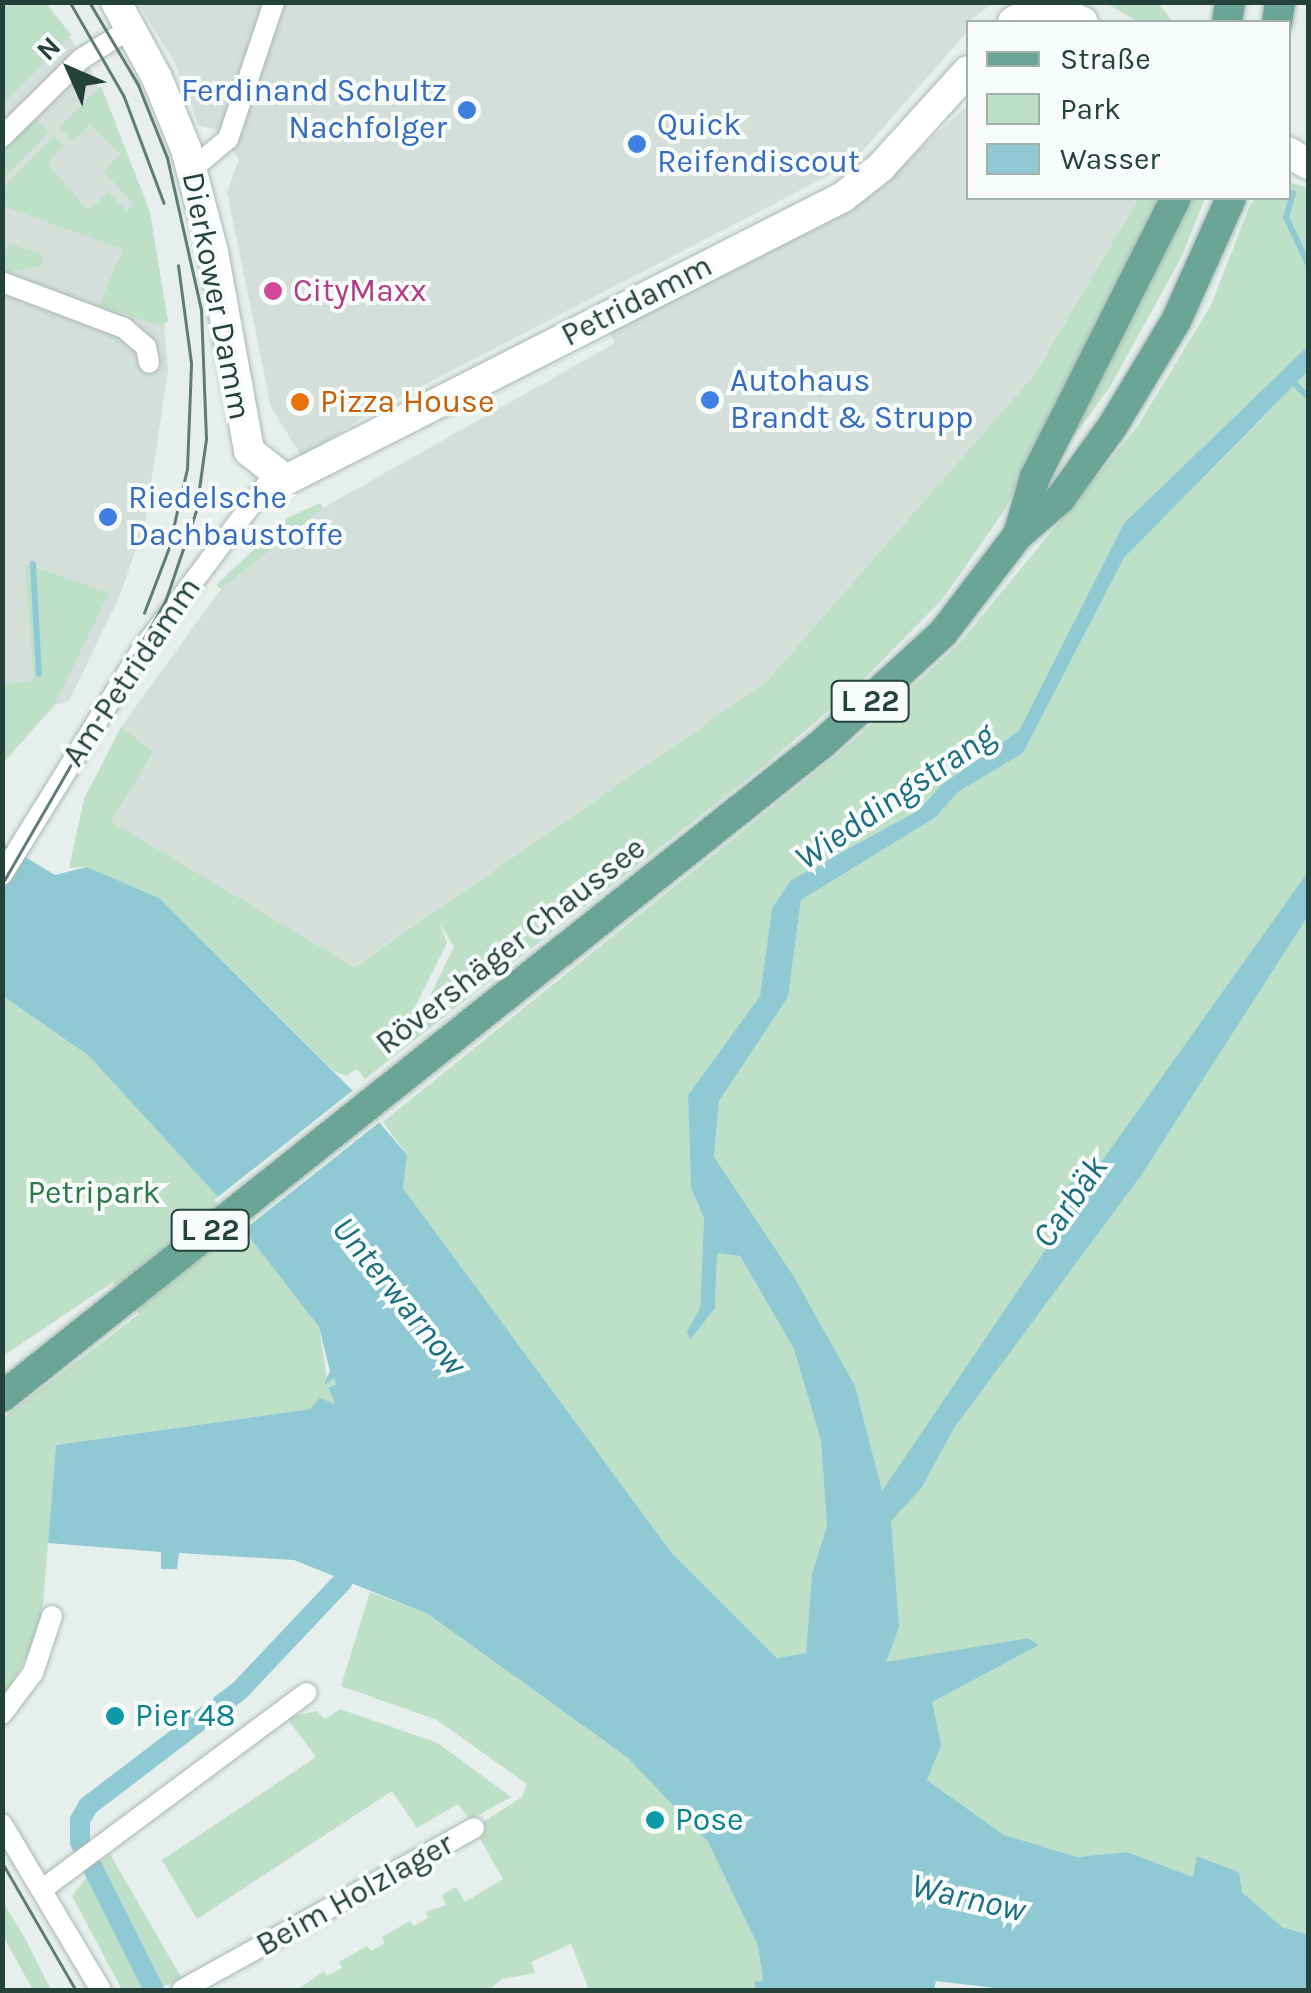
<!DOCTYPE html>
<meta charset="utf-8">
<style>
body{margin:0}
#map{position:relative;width:1311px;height:1993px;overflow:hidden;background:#e6efeb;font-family:Karla,sans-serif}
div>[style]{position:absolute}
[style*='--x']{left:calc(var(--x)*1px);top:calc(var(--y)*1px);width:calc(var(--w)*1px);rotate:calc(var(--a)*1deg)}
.built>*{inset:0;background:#d4dfda}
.green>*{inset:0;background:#bfe0c8}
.water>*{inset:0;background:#8ec9d4}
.pier>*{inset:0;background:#e6efeb}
.stream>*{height:6px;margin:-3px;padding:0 3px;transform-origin:3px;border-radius:3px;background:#8ec9d4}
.canal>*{height:20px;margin:-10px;padding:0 10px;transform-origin:10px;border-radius:10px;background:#8ec9d4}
.roads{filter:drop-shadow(0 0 2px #a8b8b2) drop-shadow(0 0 2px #a8b8b2)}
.street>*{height:20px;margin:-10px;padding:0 10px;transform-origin:10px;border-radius:10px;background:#fff}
.secondary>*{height:30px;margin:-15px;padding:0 15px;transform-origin:15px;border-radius:15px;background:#fff}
.primary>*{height:30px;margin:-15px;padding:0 15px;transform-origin:15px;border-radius:15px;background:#6aa596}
.tram>*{height:2.5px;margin:-1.25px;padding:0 1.25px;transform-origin:1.25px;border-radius:1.25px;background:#5f7d75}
.dots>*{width:28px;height:28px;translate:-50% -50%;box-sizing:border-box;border:5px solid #f7fbf9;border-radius:50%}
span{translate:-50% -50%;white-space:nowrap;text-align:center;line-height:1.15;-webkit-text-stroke:8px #f7fbf9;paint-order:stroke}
.shield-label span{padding:2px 8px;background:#f7fbf9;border:2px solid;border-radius:8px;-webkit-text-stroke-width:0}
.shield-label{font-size:30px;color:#24423a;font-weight:700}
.shop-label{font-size:32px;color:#366cbe}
.right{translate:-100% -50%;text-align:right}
.left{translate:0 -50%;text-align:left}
.hotel-label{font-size:32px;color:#b23c85}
.street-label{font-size:32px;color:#24423a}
.food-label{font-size:32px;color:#c56008}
.park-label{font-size:32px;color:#2d7a4b}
.culture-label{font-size:32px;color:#0d838f}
.water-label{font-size:35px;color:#1c6f80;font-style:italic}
.frame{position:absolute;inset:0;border:5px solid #24423a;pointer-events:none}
.legend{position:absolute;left:966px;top:20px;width:325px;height:180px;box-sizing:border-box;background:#f7fbf9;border:2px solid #a3b1ad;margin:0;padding:12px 18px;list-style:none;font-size:30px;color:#24423a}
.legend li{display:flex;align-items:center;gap:20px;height:50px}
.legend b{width:50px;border:2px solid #a3b1ad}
.north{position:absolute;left:20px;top:20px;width:100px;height:100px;-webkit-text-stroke:8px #f7fbf9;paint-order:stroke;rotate:315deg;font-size:28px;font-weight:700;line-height:40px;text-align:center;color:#24423a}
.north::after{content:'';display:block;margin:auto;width:35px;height:45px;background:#24423a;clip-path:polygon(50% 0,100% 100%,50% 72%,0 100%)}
</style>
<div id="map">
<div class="built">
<div style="clip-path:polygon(3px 3px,46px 3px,90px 67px,133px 170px,161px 291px,168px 371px,145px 523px,120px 595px,69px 701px,55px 705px,3px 763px)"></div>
<div style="clip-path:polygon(138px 3px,993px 3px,968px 22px,968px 31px,851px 164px,370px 413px,302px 457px,271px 407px,227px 192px,239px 159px,215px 129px,199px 126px,175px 63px)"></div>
<div style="clip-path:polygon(968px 105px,968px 198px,1139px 198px,1034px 375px,766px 682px,353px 967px,111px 821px,154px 752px,121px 727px,221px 589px,249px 561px,323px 508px,615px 343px,609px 332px,861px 203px)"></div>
</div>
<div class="green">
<div style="clip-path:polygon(3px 2px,46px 3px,71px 35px,3px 105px)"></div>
<div style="clip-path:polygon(1106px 3px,1158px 3px,1173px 22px,1138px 22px)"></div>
<div style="clip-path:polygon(101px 86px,150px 212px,168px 321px,160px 326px,99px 305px,123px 249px,3px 206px,3px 188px,54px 136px,64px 146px,48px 163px,88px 211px,108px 192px,127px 211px,135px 205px,104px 172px,120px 154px,90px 125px,73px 141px,59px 128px)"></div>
<div style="clip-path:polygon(35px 118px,49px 132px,3px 178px,3px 150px)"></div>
<div style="clip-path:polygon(1289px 182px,1308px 188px,1308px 346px,1124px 523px,1020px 731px,941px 785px,919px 810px,791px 880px,772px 908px,760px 996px,688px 1095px,691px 1188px,704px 1218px,700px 1309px,715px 1308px,717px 1253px,740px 1256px,794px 1349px,821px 1441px,827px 1526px,812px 1573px,806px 1653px,777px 1658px,671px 1552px,403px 1188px,407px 1155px,383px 1122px,843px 750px,959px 644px,1137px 427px,1211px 305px,1250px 205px,1255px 198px,1288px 198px)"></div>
<div style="clip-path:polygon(evenodd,1139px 198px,1164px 198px,1004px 511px,942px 600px,852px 691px,759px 770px,365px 1079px,357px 1069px,346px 1076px,334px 1071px,159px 898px,87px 867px,69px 868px,84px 799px,121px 727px,154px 752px,111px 821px,354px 967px,766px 682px,1034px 375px,1139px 198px,440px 924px,454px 947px,414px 1028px,407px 1023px,447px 943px,440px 924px)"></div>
<div style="clip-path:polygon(1188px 198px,1205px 198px,1182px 256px,1110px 387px,1065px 448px)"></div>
<div style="clip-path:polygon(12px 244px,43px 255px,42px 265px,3px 275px,2px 254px)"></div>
<div style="clip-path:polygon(1308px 371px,1308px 1935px,1282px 1927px,1242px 1892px,1239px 1872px,1198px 1856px,1193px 1877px,1127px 1852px,1077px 1857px,1004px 1835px,926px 1779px,940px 1745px,931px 1702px,1039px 1645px,1028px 1638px,886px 1663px,891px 1521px,714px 1158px,719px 1101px,788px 997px,801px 900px,936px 817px,958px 792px,1023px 753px,1124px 558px)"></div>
<div style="clip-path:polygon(320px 503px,323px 508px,221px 589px,216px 585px,287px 518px)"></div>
<div style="clip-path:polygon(25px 564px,109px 593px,55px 704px,3px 763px,3px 684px,34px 681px)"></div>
<div style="clip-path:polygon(3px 996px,89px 1056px,218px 1197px,319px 1327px,327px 1379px,335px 1378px,336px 1386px,328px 1386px,335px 1404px,311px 1409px,56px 1445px,41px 1629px,3px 1700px,3px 1418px,139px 1314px,113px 1282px,3px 1356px)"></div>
<div style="clip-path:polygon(370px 1592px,428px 1614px,628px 1758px,708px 1842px,758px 1946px,763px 1982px,755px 1990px,589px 1990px,571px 1944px,531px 1962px,535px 1973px,502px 1979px,489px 1990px,297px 1990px,324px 1971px,327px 1976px,342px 1968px,339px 1962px,367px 1946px,371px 1951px,385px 1943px,382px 1937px,410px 1921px,414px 1926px,428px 1918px,426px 1912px,446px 1905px,442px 1895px,456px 1887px,465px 1902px,503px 1879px,474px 1828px,522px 1797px,527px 1784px,437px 1720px,341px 1686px)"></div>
<div style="clip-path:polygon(340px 1709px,438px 1743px,511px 1797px,470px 1820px,458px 1804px,417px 1828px,392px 1791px,197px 1919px,162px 1860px,316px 1757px,286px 1717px,317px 1711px,325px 1719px)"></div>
<div style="clip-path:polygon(110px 1854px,181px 1977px,181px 1980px,162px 1987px,98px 1865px)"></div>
<div style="clip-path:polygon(89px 1874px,128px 1947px,147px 1990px,122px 1990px,72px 1896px)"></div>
<div style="clip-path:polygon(3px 1902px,25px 1938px,51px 1990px,33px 1990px,3px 1936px)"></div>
</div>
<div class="water">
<div style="clip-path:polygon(1308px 346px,1308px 371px,1124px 558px,1023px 753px,958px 792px,936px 817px,801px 900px,788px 997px,719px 1101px,714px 1157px,794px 1277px,855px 1386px,882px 1491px,1070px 1214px,1069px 1183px,1087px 1182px,1308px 872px,1308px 916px,1142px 1174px,954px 1428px,922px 1487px,891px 1521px,899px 1627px,886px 1662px,1028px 1638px,1039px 1645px,932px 1702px,941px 1745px,927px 1780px,1004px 1835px,1077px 1857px,1127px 1852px,1193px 1877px,1197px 1856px,1239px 1872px,1242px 1892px,1282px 1927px,1308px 1935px,1308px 1990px,1012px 1990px,936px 1981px,934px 1990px,755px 1990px,755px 1982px,763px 1981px,758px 1946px,708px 1842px,628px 1758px,428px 1614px,294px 1560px,179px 1553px,177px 1569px,161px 1569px,161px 1552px,48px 1543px,56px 1445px,310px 1409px,320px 1398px,335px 1404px,328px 1387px,336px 1385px,334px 1378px,324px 1385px,330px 1371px,319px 1327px,218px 1197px,89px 1056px,3px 996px,2px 843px,55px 875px,87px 867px,159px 898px,352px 1090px,407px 1155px,403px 1188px,671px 1552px,777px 1658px,806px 1653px,812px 1573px,827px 1526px,821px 1441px,794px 1349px,740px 1256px,717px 1253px,715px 1308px,690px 1340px,687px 1331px,700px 1309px,704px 1218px,691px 1188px,688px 1095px,760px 996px,772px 908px,791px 880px,919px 810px,941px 785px,1019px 731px,1124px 523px)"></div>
</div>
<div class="pier">
<div style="clip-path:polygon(357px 1087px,386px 1117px,240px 1233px,214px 1200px)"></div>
</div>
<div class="stream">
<div style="--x:1293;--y:193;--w:25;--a:106"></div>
<div style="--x:1286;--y:217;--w:52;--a:64.9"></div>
<div style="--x:1289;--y:378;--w:27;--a:45"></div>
<div style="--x:33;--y:564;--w:110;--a:86.9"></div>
</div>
<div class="canal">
<div style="--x:154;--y:1990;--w:165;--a:-116.6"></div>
<div style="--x:80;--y:1842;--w:22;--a:-90"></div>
<div style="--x:80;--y:1820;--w:16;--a:-60"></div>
<div style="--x:88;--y:1806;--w:191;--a:-37.3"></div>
<div style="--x:240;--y:1690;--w:149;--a:-46.6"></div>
</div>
<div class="roads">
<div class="street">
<div style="--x:2;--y:137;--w:111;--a:-44.6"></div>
<div style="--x:81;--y:59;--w:59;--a:-31.8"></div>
<div style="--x:192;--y:169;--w:47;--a:-39.8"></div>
<div style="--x:228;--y:139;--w:145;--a:-71.4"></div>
<div style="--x:2;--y:282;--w:130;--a:20.7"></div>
<div style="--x:124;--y:328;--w:29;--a:41"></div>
<div style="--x:146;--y:347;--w:16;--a:79"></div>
<div style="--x:2;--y:875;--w:267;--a:-58.2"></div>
<div style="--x:143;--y:648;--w:216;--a:-52.9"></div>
<div style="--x:2;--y:1714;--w:51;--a:-52.9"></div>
<div style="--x:33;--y:1673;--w:60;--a:-71.6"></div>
<div style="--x:2;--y:1824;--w:193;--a:59.2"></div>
<div style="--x:44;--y:1888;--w:327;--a:-36.6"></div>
<div style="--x:182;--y:1990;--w:334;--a:-29"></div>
</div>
<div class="secondary">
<div style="--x:116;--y:2;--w:86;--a:61.7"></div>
<div style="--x:157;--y:78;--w:77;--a:67.8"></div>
<div style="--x:186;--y:149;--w:106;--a:75.3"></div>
<div style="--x:213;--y:252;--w:202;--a:79.7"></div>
<div style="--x:249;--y:451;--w:47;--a:38.1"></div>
<div style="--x:286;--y:480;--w:625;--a:-26.93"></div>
<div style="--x:843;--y:197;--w:47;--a:-38.1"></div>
<div style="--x:880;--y:168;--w:131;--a:-47.8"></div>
<div style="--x:1013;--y:22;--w:34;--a:-30"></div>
<div style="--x:1043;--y:5;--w:43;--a:23"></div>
<div style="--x:1288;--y:152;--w:23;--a:31"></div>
</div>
<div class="primary">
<div style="--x:1227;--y:22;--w:20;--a:-81"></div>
<div style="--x:1277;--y:22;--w:20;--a:-81"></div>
<div style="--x:1018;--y:535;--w:60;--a:-73.7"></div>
<div style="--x:1035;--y:477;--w:313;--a:-63.2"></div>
<div style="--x:2;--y:1397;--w:1050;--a:-38.54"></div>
<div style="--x:823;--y:743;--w:163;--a:-42.5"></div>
<div style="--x:943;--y:633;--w:123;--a:-52.6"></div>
<div style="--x:1018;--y:535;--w:55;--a:-40.6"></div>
<div style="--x:1060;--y:499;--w:89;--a:-54.2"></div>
<div style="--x:1112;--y:427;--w:124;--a:-58.9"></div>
<div style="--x:1176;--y:321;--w:135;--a:-65.9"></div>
</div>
</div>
<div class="tram">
<div style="--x:70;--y:2;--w:108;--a:60.1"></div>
<div style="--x:124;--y:96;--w:114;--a:69.5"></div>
<div style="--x:144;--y:613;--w:67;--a:-69.1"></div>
<div style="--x:168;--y:550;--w:83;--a:-76.8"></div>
<div style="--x:187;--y:469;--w:106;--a:-87.8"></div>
<div style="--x:191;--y:363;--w:98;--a:-97.6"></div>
<div style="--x:2;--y:884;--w:326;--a:-60"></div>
<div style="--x:165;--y:602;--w:96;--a:-71.2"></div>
<div style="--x:196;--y:511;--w:73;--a:-82.1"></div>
<div style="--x:206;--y:439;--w:129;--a:-92.2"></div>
<div style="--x:201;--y:310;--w:156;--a:-102.6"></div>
<div style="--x:167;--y:158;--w:79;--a:-111.7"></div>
<div style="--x:138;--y:85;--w:96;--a:-120.6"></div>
<div style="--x:2;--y:1862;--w:148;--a:60"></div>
</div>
<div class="dots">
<div style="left:467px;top:110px;background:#3f7fe0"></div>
<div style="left:637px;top:144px;background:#3f7fe0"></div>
<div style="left:273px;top:291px;background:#d1479c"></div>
<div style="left:710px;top:400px;background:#3f7fe0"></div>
<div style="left:300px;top:402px;background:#e8710a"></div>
<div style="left:108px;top:517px;background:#3f7fe0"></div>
<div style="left:115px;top:1716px;background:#0f9aa8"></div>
<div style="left:655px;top:1820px;background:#0f9aa8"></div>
</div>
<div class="shield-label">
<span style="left:870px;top:701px">L 22</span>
<span style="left:210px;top:1230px">L 22</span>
</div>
<div class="shop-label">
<span class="right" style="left:447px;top:110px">Ferdinand Schultz<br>Nachfolger</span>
<span class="left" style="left:657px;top:144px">Quick<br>Reifendiscout</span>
<span class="left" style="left:730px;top:400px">Autohaus<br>Brandt &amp; Strupp</span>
<span class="left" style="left:128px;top:517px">Riedelsche<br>Dachbaustoffe</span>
</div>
<div class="hotel-label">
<span class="left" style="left:293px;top:291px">CityMaxx</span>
</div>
<div class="street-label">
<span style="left:216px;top:296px;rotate:79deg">Dierkower Damm</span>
<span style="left:637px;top:301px;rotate:-27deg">Petridamm</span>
<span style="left:132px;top:672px;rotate:-56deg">Am Petridamm</span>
<span style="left:511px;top:946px;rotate:-38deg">Rövershäger Chaussee</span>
<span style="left:355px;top:1895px;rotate:-29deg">Beim Holzlager</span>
</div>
<div class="food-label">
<span class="left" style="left:320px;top:402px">Pizza House</span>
</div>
<div class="park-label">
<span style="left:94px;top:1193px">Petripark</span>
</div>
<div class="culture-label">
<span class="left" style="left:135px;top:1716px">Pier 48</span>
<span class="left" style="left:675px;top:1820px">Pose</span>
</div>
<div class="water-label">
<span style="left:895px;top:797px;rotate:-34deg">Wieddingstrang</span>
<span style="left:1070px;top:1202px;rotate:-55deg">Carbäk</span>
<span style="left:399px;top:1296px;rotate:51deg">Unterwarnow</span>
<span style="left:968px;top:1898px;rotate:13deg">Warnow</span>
</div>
<div class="frame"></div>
<ul class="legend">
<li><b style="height:12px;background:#6aa596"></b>Straße</li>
<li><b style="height:28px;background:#bfe0c8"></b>Park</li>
<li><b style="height:28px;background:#8ec9d4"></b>Wasser</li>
</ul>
<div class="north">N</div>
</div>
